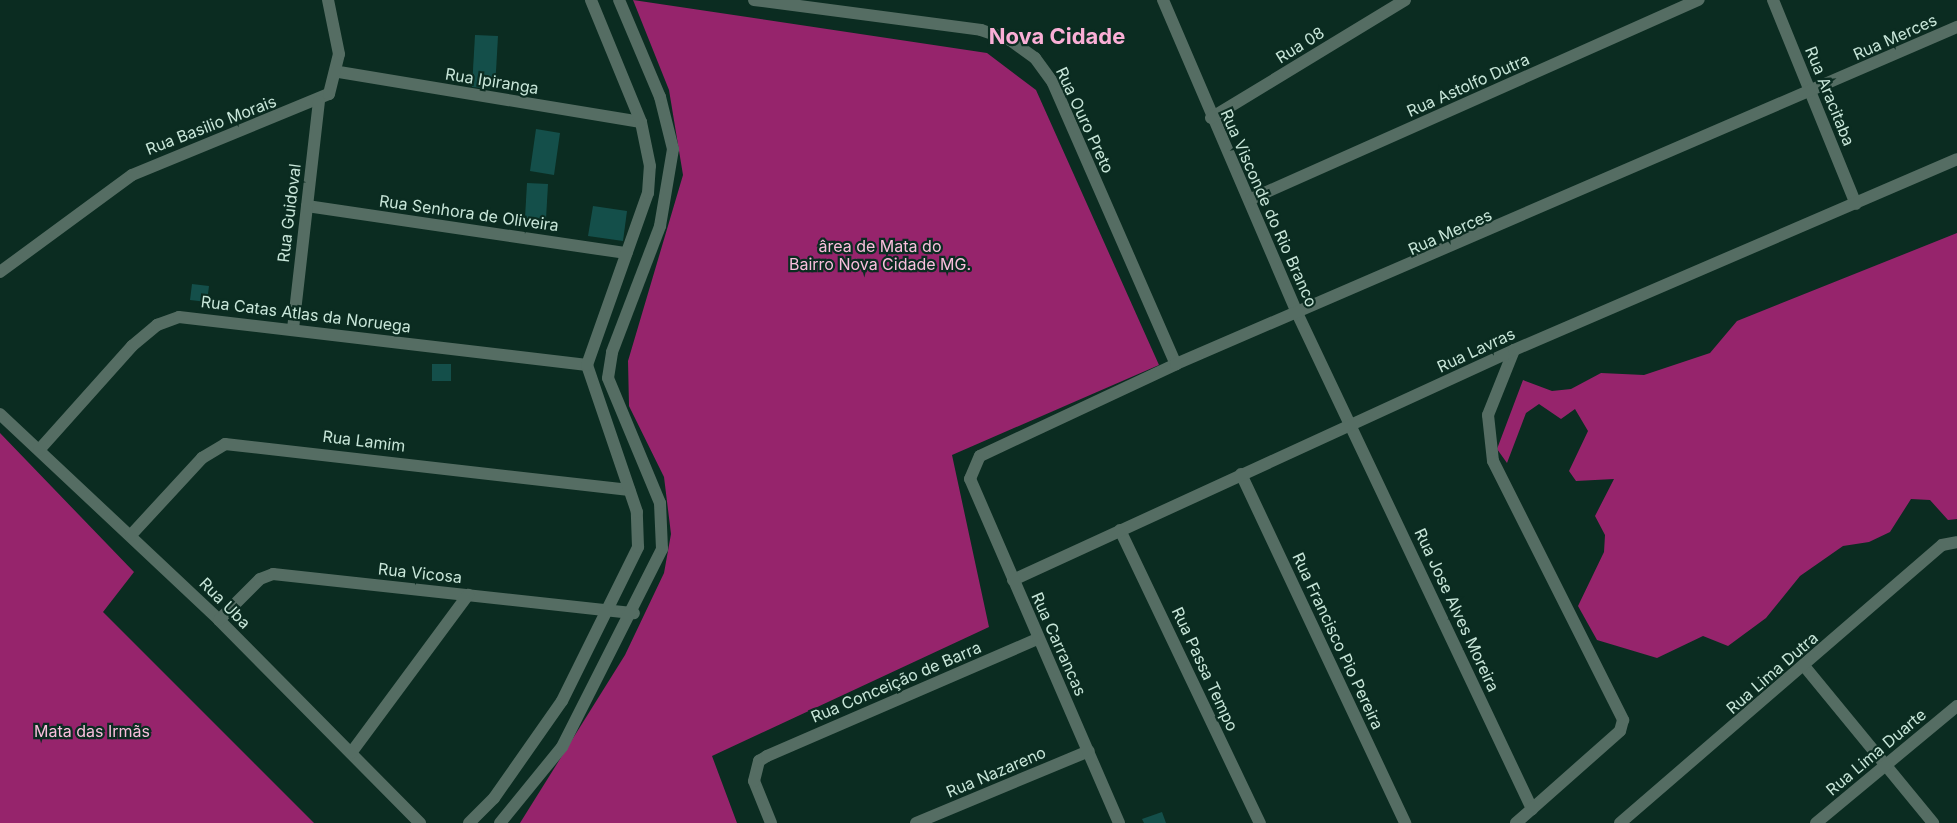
<!DOCTYPE html>
<meta charset="utf-8">
<style>
body{margin:0}
#map{position:relative;width:1957px;height:823px;overflow:hidden;background:#0b2c21;font-family:Inter,sans-serif}
div>[style]{position:absolute}
[style*='--x']{left:calc(var(--x)*1px);top:calc(var(--y)*1px);width:calc(var(--w)*1px);rotate:calc(var(--a)*1deg)}
.forest>*{inset:0;background:#96246c}
.building>*{inset:0;background:#144f4a}
.street>*{height:12px;margin:-6px;padding:0 6px;transform-origin:6px;border-radius:6px;background:#556d63}
span{translate:-50% -50%;white-space:nowrap;text-align:center;line-height:1.15;-webkit-text-stroke:4.5px #0b2c21;paint-order:stroke}
.street-label{font-size:16px;color:#c8e6d9}
.park-label{font-size:16px;color:#fabfdd}
.district-label{font-size:22px;color:#faafd6;font-weight:700}
</style>
<div id="map">
<div class="forest">
<div style="clip-path:polygon(633px 0,987px 53px,1036px 90px,1159px 365px,952px 455px,989px 627px,712px 756px,737px 823px,520px 823px,625px 655px,664px 573px,671px 534px,664px 477px,629px 406px,628px 361px,683px 175px,669px 90px)"></div>
<div style="clip-path:polygon(1957px 233px,1957px 519px,1948px 520px,1930px 500px,1911px 499px,1890px 532px,1869px 542px,1843px 546px,1800px 576px,1766px 618px,1728px 646px,1703px 636px,1657px 658px,1597px 640px,1578px 606px,1604px 552px,1605px 535px,1595px 516px,1614px 479px,1576px 481px,1569px 471px,1588px 431px,1575px 409px,1561px 419px,1539px 404px,1526px 413px,1507px 463px,1497px 449px,1523px 380px,1552px 391px,1571px 389px,1601px 373px,1644px 375px,1710px 353px,1737px 321px)"></div>
<div style="clip-path:polygon(0 433px,134px 572px,103px 612px,314px 823px,0 823px)"></div>
</div>
<div class="building">
<div style="clip-path:polygon(475px 35px,498px 36px,495px 89px,472px 87px)"></div>
<div style="clip-path:polygon(536px 129px,560px 133px,554px 175px,530px 171px)"></div>
<div style="clip-path:polygon(527px 183px,548px 184px,546px 219px,525px 218px)"></div>
<div style="clip-path:polygon(593px 206px,627px 211px,623px 241px,588px 236px)"></div>
<div style="clip-path:polygon(192px 284px,209px 286px,207px 302px,190px 300px)"></div>
<div style="clip-path:polygon(432px 364px,451px 364px,451px 381px,432px 381px)"></div>
<div style="clip-path:polygon(1162px 812px,1166px 823px,1144px 823px,1142px 819px)"></div>
</div>
<div class="street">
<div style="--x:754;--y:0;--w:229;--a:7.5"></div>
<div style="--x:981;--y:30;--w:31;--a:19"></div>
<div style="--x:1010;--y:40;--w:31;--a:36"></div>
<div style="--x:1035;--y:58;--w:31;--a:54"></div>
<div style="--x:1053;--y:83;--w:307;--a:66.4"></div>
<div style="--x:1163;--y:0;--w:343;--a:66.8"></div>
<div style="--x:1298;--y:315;--w:547;--a:64.65"></div>
<div style="--x:1773;--y:0;--w:220;--a:67.9"></div>
<div style="--x:339;--y:72;--w:306;--a:9.4"></div>
<div style="--x:1211;--y:118;--w:227;--a:-31.3"></div>
<div style="--x:1251;--y:199;--w:490;--a:-24"></div>
<div style="--x:307;--y:206;--w:323;--a:8.4"></div>
<div style="--x:0;--y:272;--w:164;--a:-36.3"></div>
<div style="--x:132;--y:175;--w:213;--a:-22.4"></div>
<div style="--x:329;--y:94;--w:41;--a:-76"></div>
<div style="--x:339;--y:54;--w:55;--a:-101.5"></div>
<div style="--x:293;--y:329;--w:229;--a:-83.5"></div>
<div style="--x:1514;--y:350;--w:70;--a:111.8"></div>
<div style="--x:1488;--y:415;--w:46;--a:83.8"></div>
<div style="--x:1493;--y:461;--w:290;--a:63.3"></div>
<div style="--x:1623;--y:720;--w:11;--a:105"></div>
<div style="--x:1620;--y:731;--w:139;--a:138.5"></div>
<div style="--x:0;--y:414;--w:301;--a:43.2"></div>
<div style="--x:219;--y:620;--w:286;--a:45.3"></div>
<div style="--x:39;--y:450;--w:140;--a:-48.2"></div>
<div style="--x:132;--y:346;--w:33;--a:-40"></div>
<div style="--x:157;--y:325;--w:23;--a:-20"></div>
<div style="--x:179;--y:317;--w:411;--a:6.7"></div>
<div style="--x:1241;--y:474;--w:386;--a:64.8"></div>
<div style="--x:1120;--y:530;--w:325;--a:64.5"></div>
<div style="--x:131;--y:535;--w:105;--a:-47.3"></div>
<div style="--x:202;--y:458;--w:27;--a:-31"></div>
<div style="--x:225;--y:444;--w:407;--a:6.5"></div>
<div style="--x:1013;--y:580;--w:551;--a:-24.66"></div>
<div style="--x:1514;--y:350;--w:482;--a:-23.3"></div>
<div style="--x:219;--y:620;--w:58;--a:-45"></div>
<div style="--x:260;--y:579;--w:14;--a:-21"></div>
<div style="--x:273;--y:574;--w:363;--a:6.2"></div>
<div style="--x:1805;--y:667;--w:202;--a:50.6"></div>
<div style="--x:351;--y:753;--w:197;--a:-53.5"></div>
<div style="--x:469;--y:823;--w:35;--a:-45"></div>
<div style="--x:494;--y:798;--w:118;--a:-55"></div>
<div style="--x:562;--y:701;--w:172;--a:-63.7"></div>
<div style="--x:638;--y:547;--w:35;--a:-92"></div>
<div style="--x:637;--y:512;--w:155;--a:-108.8"></div>
<div style="--x:587;--y:365;--w:182;--a:-70.5"></div>
<div style="--x:648;--y:193;--w:27;--a:-86"></div>
<div style="--x:650;--y:166;--w:45;--a:-101.6"></div>
<div style="--x:641;--y:122;--w:132;--a:-112.3"></div>
<div style="--x:500;--y:823;--w:98;--a:-50.8"></div>
<div style="--x:562;--y:747;--w:222;--a:-63.2"></div>
<div style="--x:662;--y:549;--w:46;--a:-92.5"></div>
<div style="--x:660;--y:503;--w:135;--a:-112.6"></div>
<div style="--x:608;--y:378;--w:26;--a:-81"></div>
<div style="--x:612;--y:352;--w:135;--a:-69.1"></div>
<div style="--x:660;--y:226;--w:78;--a:-80.4"></div>
<div style="--x:673;--y:149;--w:54;--a:-104"></div>
<div style="--x:660;--y:97;--w:105;--a:-112.9"></div>
<div style="--x:771;--y:823;--w:45;--a:-112"></div>
<div style="--x:754;--y:781;--w:21;--a:-76"></div>
<div style="--x:759;--y:761;--w:9;--a:-32"></div>
<div style="--x:767;--y:756;--w:295;--a:-23.4"></div>
<div style="--x:916;--y:823;--w:187;--a:-22.6"></div>
<div style="--x:1119;--y:823;--w:375;--a:-113.4"></div>
<div style="--x:970;--y:479;--w:25;--a:-67"></div>
<div style="--x:980;--y:456;--w:217;--a:-25.1"></div>
<div style="--x:1176;--y:364;--w:851;--a:-23.34"></div>
<div style="--x:1620;--y:823;--w:425;--a:-40.8"></div>
<div style="--x:1942;--y:545;--w:15;--a:-11"></div>
<div style="--x:1816;--y:823;--w:183;--a:-39.7"></div>
</div>
<div class="street-label">
<span style="left:1895px;top:37px;rotate:-24deg">Rua Merces</span>
<span style="left:1300px;top:45px;rotate:-32deg">Rua 08</span>
<span style="left:492px;top:81px;rotate:9deg">Rua Ipiranga</span>
<span style="left:1468px;top:85px;rotate:-24deg">Rua Astolfo Dutra</span>
<span style="left:1830px;top:96px;rotate:68deg">Rua Aracitaba</span>
<span style="left:1085px;top:120px;rotate:65deg">Rua Ouro Preto</span>
<span style="left:211px;top:125px;rotate:-21deg">Rua Basilio Morais</span>
<span style="left:1269px;top:208px;rotate:66deg">Rua Visconde do Rio Branco</span>
<span style="left:289px;top:213px;rotate:-83deg">Rua Guidoval</span>
<span style="left:469px;top:213px;rotate:8deg">Rua Senhora de Oliveira</span>
<span style="left:1450px;top:232px;rotate:-24deg">Rua Merces</span>
<span style="left:306px;top:314px;rotate:7deg">Rua Catas Atlas da Noruega</span>
<span style="left:1476px;top:350px;rotate:-25deg">Rua Lavras</span>
<span style="left:364px;top:441px;rotate:7deg">Rua Lamim</span>
<span style="left:420px;top:573px;rotate:6deg">Rua Vicosa</span>
<span style="left:225px;top:603px;rotate:45deg">Rua Uba</span>
<span style="left:1457px;top:610px;rotate:65deg">Rua Jose Alves Moreira</span>
<span style="left:1338px;top:641px;rotate:65deg">Rua Francisco Pio Pereira</span>
<span style="left:1059px;top:644px;rotate:66deg">Rua Carrancas</span>
<span style="left:1205px;top:669px;rotate:65deg">Rua Passa Tempo</span>
<span style="left:1772px;top:673px;rotate:-41deg">Rua Lima Dutra</span>
<span style="left:896px;top:682px;rotate:-23deg">Rua Conceição de Barra</span>
<span style="left:1876px;top:752px;rotate:-40deg">Rua Lima Duarte</span>
<span style="left:996px;top:772px;rotate:-23deg">Rua Nazareno</span>
</div>
<div class="park-label">
<span style="left:880px;top:255px">ârea de Mata do<br>Bairro Nova Cidade MG.</span>
<span style="left:92px;top:731px">Mata das Irmãs</span>
</div>
<div class="district-label">
<span style="left:1057px;top:37px">Nova Cidade</span>
</div>
</div>
